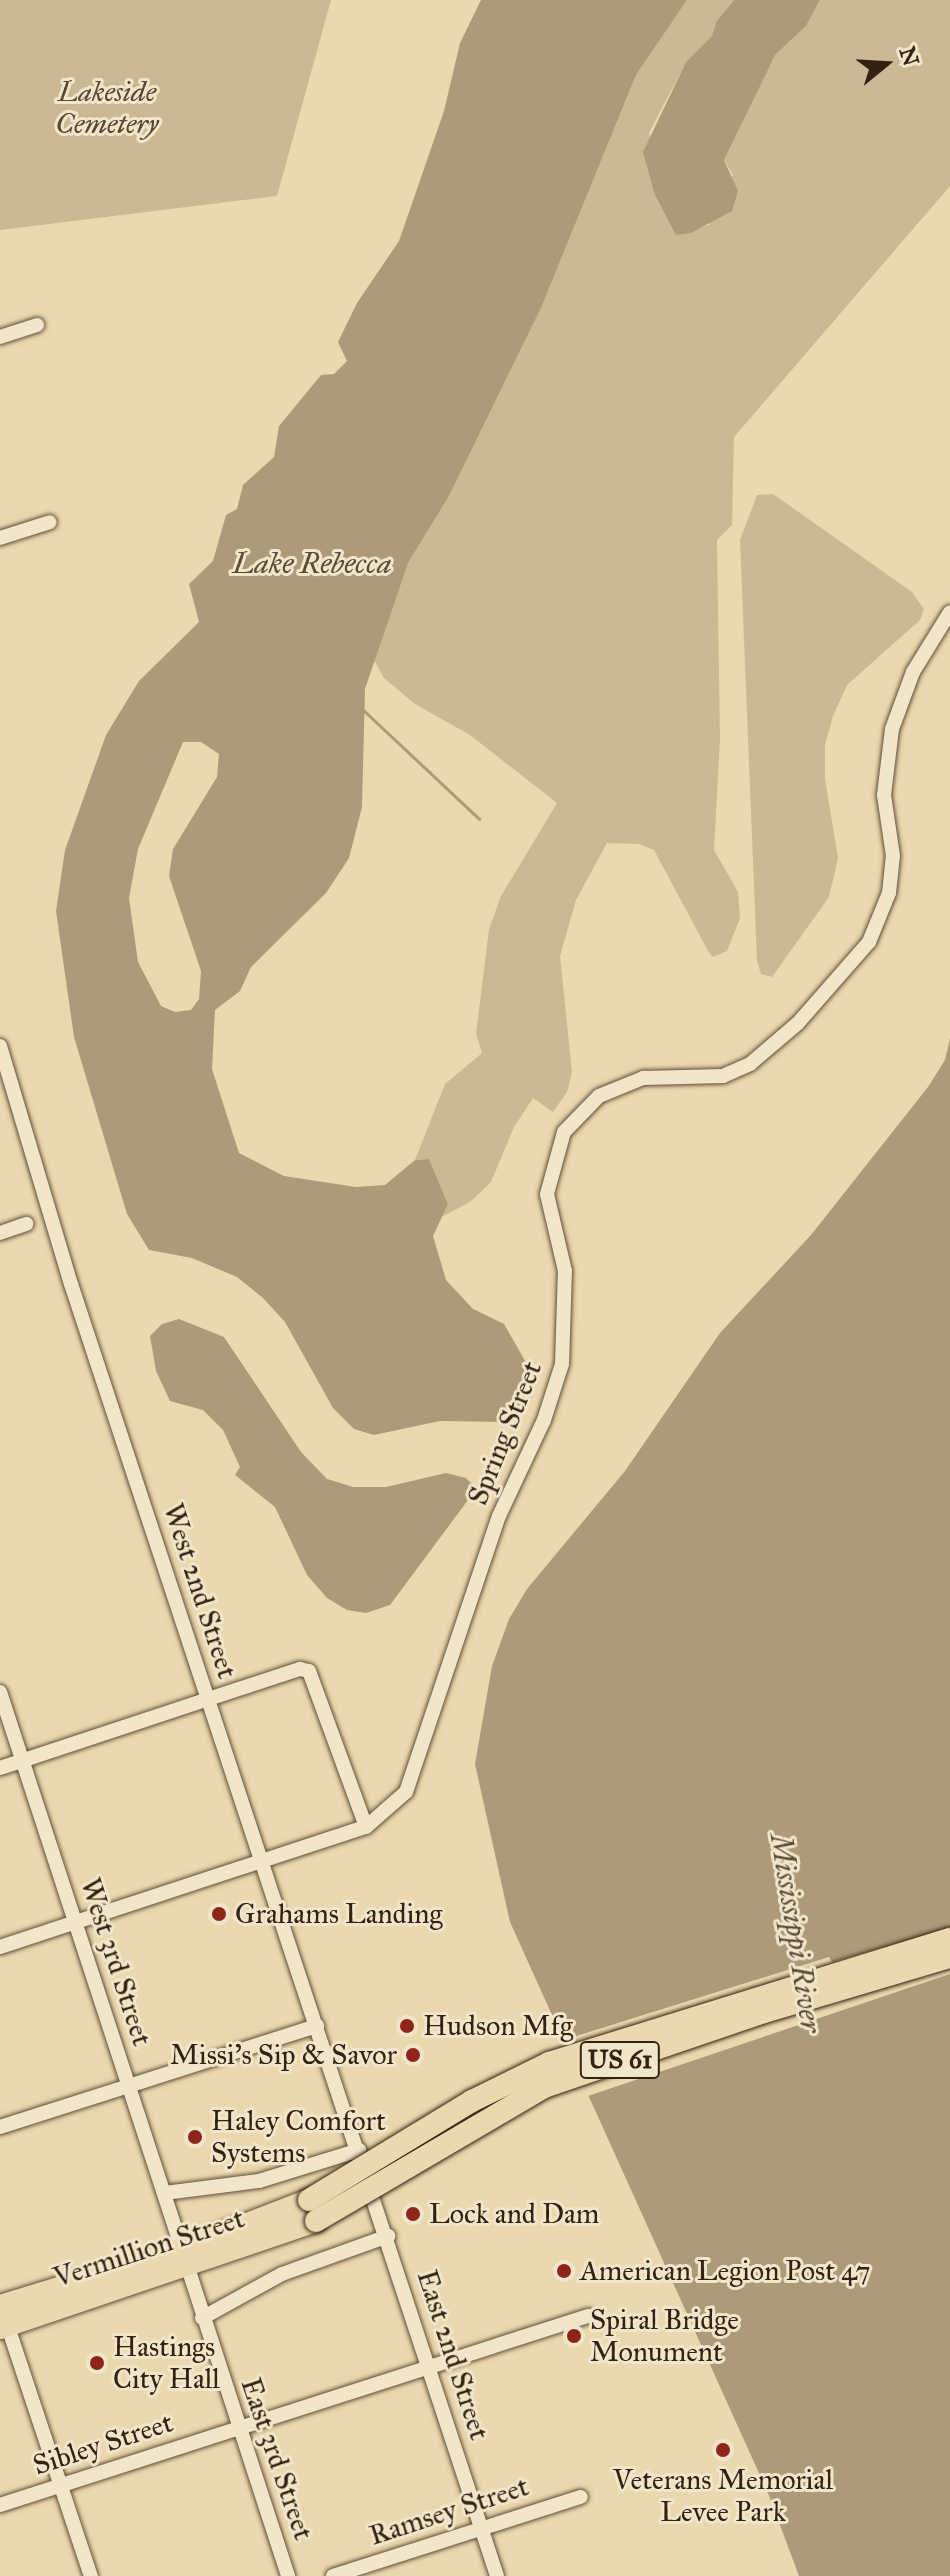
<!DOCTYPE html>
<meta charset="utf-8">
<style>
body{margin:0}
#map{position:relative;width:950px;height:2576px;overflow:hidden;background:#ead8ae;font-family:"IM FELL Great Primer",serif}
div>[style]{position:absolute}
[style*='--x']{left:calc(var(--x)*1px);top:calc(var(--y)*1px);width:calc(var(--w)*1px);rotate:calc(var(--a)*1deg)}
.green>*{inset:0;background:#cbb993}
.water>*{inset:0;background:#ac9a79}
.pier>*{inset:0;background:#ead8ae}
.stream>*{height:3px;margin:-1.5px;padding:0 1.5px;transform-origin:1.5px;border-radius:1.5px;background:#ac9a79}
.roads{filter:drop-shadow(0 0 2px #624f38) drop-shadow(0 0 2px #624f38)}
.minor>*{height:14px;margin:-7px;padding:0 7px;transform-origin:7px;border-radius:7px;background:#f1e6ca}
.highway>*{height:22px;margin:-11px;padding:0 11px;transform-origin:11px;border-radius:11px;background:#ead8ae}
.bridges{filter:drop-shadow(0 0 2px #342111) drop-shadow(0 0 2px #342111)}
.highway-bridge>*{height:22px;margin:-11px;padding:0 11px;transform-origin:11px;border-radius:11px;background:#ead8ae}
.dots>*{width:22px;height:22px;translate:-50% -50%;box-sizing:border-box;border:4px solid #f1e6ca;border-radius:50%}
span{translate:-50% -50%;white-space:nowrap;text-align:center;line-height:1.15;-webkit-text-stroke:6px #f1e6ca;paint-order:stroke}
.shield-label span{padding:2px 6px;background:#f1e6ca;border:2px solid;border-radius:6px;-webkit-text-stroke-width:0}
.shield-label{font-size:26px;color:#342111;font-weight:700}
.park-label{font-size:28px;color:#5a4732;font-style:italic}
.street-label{font-size:28px;color:#342111}
.poi-label{font-size:28px;color:#342111}
.left{translate:0 -50%;text-align:left}
.right{translate:-100% -50%;text-align:right}
.water-label{font-size:30px;color:#5e4b35;font-style:italic}
.north{position:absolute;left:846px;top:24px;width:80px;height:80px;-webkit-text-stroke:6px #f1e6ca;paint-order:stroke;rotate:72deg;font-size:22px;font-weight:700;line-height:32px;text-align:center;color:#342111}
.north::after{content:'';display:block;margin:auto;width:28px;height:36px;background:#342111;clip-path:polygon(50% 0,100% 100%,50% 72%,0 100%)}
</style>
<div id="map">
<div class="green">
<div style="clip-path:polygon(0 0,331px 0,277px 196px,0 230px)"></div>
<div style="clip-path:polygon(734px 0,716px 22px,712px 36px,686px 62px,649px 133px,676px 235px,709px 225px,733px 175px,724px 160px,763px 78px,775px 55px,806px 26px,820px 0,950px 0,950px 186px,734px 437px,732px 525px,717px 540px,720px 740px,714px 850px,738px 892px,740px 918px,727px 951px,713px 957px,708px 951px,654px 850px,639px 844px,607px 843px,576px 900px,560px 956px,572px 1072px,567px 1092px,553px 1112px,533px 1098px,514px 1127px,491px 1182px,470px 1202px,439px 1218px,448px 1204px,429px 1159px,415px 1160px,445px 1084px,482px 1053px,476px 1034px,489px 929px,501px 896px,557px 803px,470px 735px,415px 704px,384px 678px,373px 658px,408px 563px,449px 496px,541px 308px,636px 75px,687px 0)"></div>
<div style="clip-path:polygon(773px 494px,912px 592px,924px 609px,920px 620px,847px 685px,833px 716px,825px 745px,825px 779px,838px 858px,829px 897px,772px 977px,761px 974px,757px 961px,740px 540px,757px 495px)"></div>
</div>
<div class="water">
<div style="clip-path:polygon(evenodd,481px 0,687px 0,636px 75px,541px 308px,449px 496px,408px 563px,365px 689px,362px 807px,349px 858px,326px 893px,251px 967px,240px 991px,215px 1010px,212px 1069px,239px 1153px,284px 1176px,356px 1187px,385px 1185px,415px 1160px,429px 1159px,448px 1204px,433px 1236px,446px 1280px,473px 1309px,504px 1324px,532px 1373px,534px 1389px,523px 1410px,506px 1422px,440px 1421px,374px 1435px,354px 1429px,333px 1408px,285px 1322px,263px 1298px,237px 1277px,192px 1258px,149px 1250px,127px 1214px,74px 1037px,56px 911px,65px 850px,106px 735px,139px 681px,199px 622px,189px 584px,213px 561px,226px 515px,237px 509px,243px 485px,274px 457px,279px 426px,321px 375px,334px 374px,347px 361px,338px 342px,357px 303px,399px 241px,444px 111px,460px 43px,481px 0,183px 742px,201px 742px,219px 754px,217px 777px,173px 849px,169px 876px,201px 971px,199px 999px,191px 1010px,175px 1012px,161px 1006px,138px 962px,129px 898px,138px 849px,183px 742px)"></div>
<div style="clip-path:polygon(734px 0,820px 0,806px 26px,775px 55px,724px 160px,738px 191px,732px 211px,691px 233px,676px 235px,655px 195px,643px 152px,686px 62px,712px 36px,716px 22px)"></div>
<div style="clip-path:polygon(950px 1038px,950px 2576px,799px 2576px,768px 2493px,510px 1922px,475px 1764px,492px 1666px,509px 1619px,527px 1589px,625px 1471px,720px 1333px,811px 1235px,928px 1087px,945px 1060px)"></div>
<div style="clip-path:polygon(179px 1319px,224px 1337px,301px 1452px,327px 1479px,353px 1487px,386px 1487px,446px 1473px,466px 1478px,480px 1492px,471px 1496px,390px 1605px,366px 1613px,347px 1610px,327px 1598px,307px 1575px,275px 1507px,235px 1475px,240px 1467px,223px 1430px,203px 1410px,170px 1401px,156px 1371px,150px 1336px,162px 1324px)"></div>
</div>
<div class="pier">
<div style="clip-path:polygon(950px 1928px,950px 1974px,582px 2098px,557px 2042px,829px 1957px,832px 1962px)"></div>
</div>
<div class="stream">
<div style="--x:361;--y:708;--w:162;--a:43.2"></div>
</div>
<div class="roads">
<div class="minor">
<div style="--x:0;--y:337;--w:39;--a:-18"></div>
<div style="--x:0;--y:538;--w:52;--a:-17.7"></div>
<div style="--x:0;--y:1046;--w:248;--a:73.4"></div>
<div style="--x:71;--y:1284;--w:1360;--a:71.75"></div>
<div style="--x:0;--y:1233;--w:28;--a:-19"></div>
<div style="--x:0;--y:1692;--w:586;--a:71.91"></div>
<div style="--x:0;--y:1768;--w:316;--a:-18.3"></div>
<div style="--x:300;--y:1669;--w:9;--a:13"></div>
<div style="--x:309;--y:1671;--w:166;--a:69.9"></div>
<div style="--x:0;--y:1947;--w:385;--a:-18.2"></div>
<div style="--x:366;--y:1827;--w:53;--a:-41.2"></div>
<div style="--x:406;--y:1792;--w:291;--a:-71.4"></div>
<div style="--x:499;--y:1516;--w:106;--a:-64.9"></div>
<div style="--x:544;--y:1420;--w:59;--a:-72.2"></div>
<div style="--x:562;--y:1364;--w:93;--a:-88.2"></div>
<div style="--x:565;--y:1271;--w:79;--a:-103.2"></div>
<div style="--x:547;--y:1194;--w:64;--a:-74.7"></div>
<div style="--x:564;--y:1132;--w:50;--a:-45.8"></div>
<div style="--x:599;--y:1096;--w:48;--a:-22.2"></div>
<div style="--x:643;--y:1078;--w:80;--a:-1.4"></div>
<div style="--x:723;--y:1076;--w:30;--a:-24"></div>
<div style="--x:750;--y:1064;--w:63;--a:-40.5"></div>
<div style="--x:798;--y:1023;--w:108;--a:-48.8"></div>
<div style="--x:869;--y:942;--w:53;--a:-67.8"></div>
<div style="--x:889;--y:893;--w:37;--a:-84"></div>
<div style="--x:893;--y:856;--w:62;--a:-98.4"></div>
<div style="--x:884;--y:795;--w:66;--a:-83.1"></div>
<div style="--x:892;--y:729;--w:61;--a:-69.8"></div>
<div style="--x:913;--y:672;--w:70;--a:-58.3"></div>
<div style="--x:0;--y:2127;--w:333;--a:-17.7"></div>
<div style="--x:165;--y:2193;--w:95;--a:-7.3"></div>
<div style="--x:259;--y:2181;--w:105;--a:-17.2"></div>
<div style="--x:188;--y:2268;--w:324;--a:72"></div>
<div style="--x:5;--y:2318;--w:272;--a:71.6"></div>
<div style="--x:202;--y:2318;--w:91;--a:-28.8"></div>
<div style="--x:282;--y:2274;--w:113;--a:-19.7"></div>
<div style="--x:0;--y:2505;--w:618;--a:-17.82"></div>
<div style="--x:333;--y:2576;--w:260;--a:-17.7"></div>
</div>
<div class="highway">
<div style="--x:0;--y:2306;--w:171;--a:-17"></div>
<div style="--x:164;--y:2256;--w:155;--a:-21.1"></div>
<div style="--x:0;--y:2328;--w:334;--a:-18.7"></div>
</div>
</div>
<div class="bridges">
<div class="highway-bridge">
<div style="--x:309;--y:2200;--w:191;--a:-31.3"></div>
<div style="--x:472;--y:2101;--w:86;--a:-26.3"></div>
<div style="--x:549;--y:2063;--w:420;--a:-17.2"></div>
<div style="--x:316;--y:2221;--w:264;--a:-30.4"></div>
<div style="--x:544;--y:2087;--w:232;--a:-18.8"></div>
<div style="--x:764;--y:2012;--w:194;--a:-16.5"></div>
</div>
</div>
<div class="dots">
<div style="left:219px;top:1914px;background:#8f2418"></div>
<div style="left:407px;top:2026px;background:#8f2418"></div>
<div style="left:413px;top:2055px;background:#8f2418"></div>
<div style="left:195px;top:2137px;background:#8f2418"></div>
<div style="left:413px;top:2214px;background:#8f2418"></div>
<div style="left:564px;top:2271px;background:#8f2418"></div>
<div style="left:574px;top:2336px;background:#8f2418"></div>
<div style="left:97px;top:2363px;background:#8f2418"></div>
<div style="left:723px;top:2450px;background:#8f2418"></div>
</div>
<div class="shield-label">
<span style="left:620px;top:2060px">US 61</span>
</div>
<div class="park-label">
<span style="left:107px;top:108px">Lakeside<br>Cemetery</span>
</div>
<div class="street-label">
<span style="left:505px;top:1433px;rotate:-68deg">Spring Street</span>
<span style="left:200px;top:1591px;rotate:72deg">West 2nd Street</span>
<span style="left:116px;top:1962px;rotate:72deg">West 3rd Street</span>
<span style="left:149px;top:2248px;rotate:-18deg">Vermillion Street</span>
<span style="left:453px;top:2355px;rotate:72deg">East 2nd Street</span>
<span style="left:103px;top:2444px;rotate:-18deg">Sibley Street</span>
<span style="left:277px;top:2459px;rotate:71deg">East 3rd Street</span>
<span style="left:449px;top:2511px;rotate:-18deg">Ramsey Street</span>
</div>
<div class="poi-label">
<span class="left" style="left:235px;top:1914px">Grahams Landing</span>
<span class="left" style="left:423px;top:2026px">Hudson Mfg</span>
<span class="right" style="left:397px;top:2055px">Missi’s Sip &amp; Savor</span>
<span class="left" style="left:211px;top:2137px">Haley Comfort<br>Systems</span>
<span class="left" style="left:429px;top:2214px">Lock and Dam</span>
<span class="left" style="left:580px;top:2271px">American Legion Post 47</span>
<span class="left" style="left:590px;top:2336px">Spiral Bridge<br>Monument</span>
<span class="left" style="left:113px;top:2363px">Hastings<br>City Hall</span>
<span style="left:723px;top:2496px">Veterans Memorial<br>Levee Park</span>
</div>
<div class="water-label">
<span style="left:312px;top:563px">Lake Rebecca</span>
<span style="left:796px;top:1933px;rotate:81deg">Mississippi River</span>
</div>
<div class="north">N</div>
</div>
